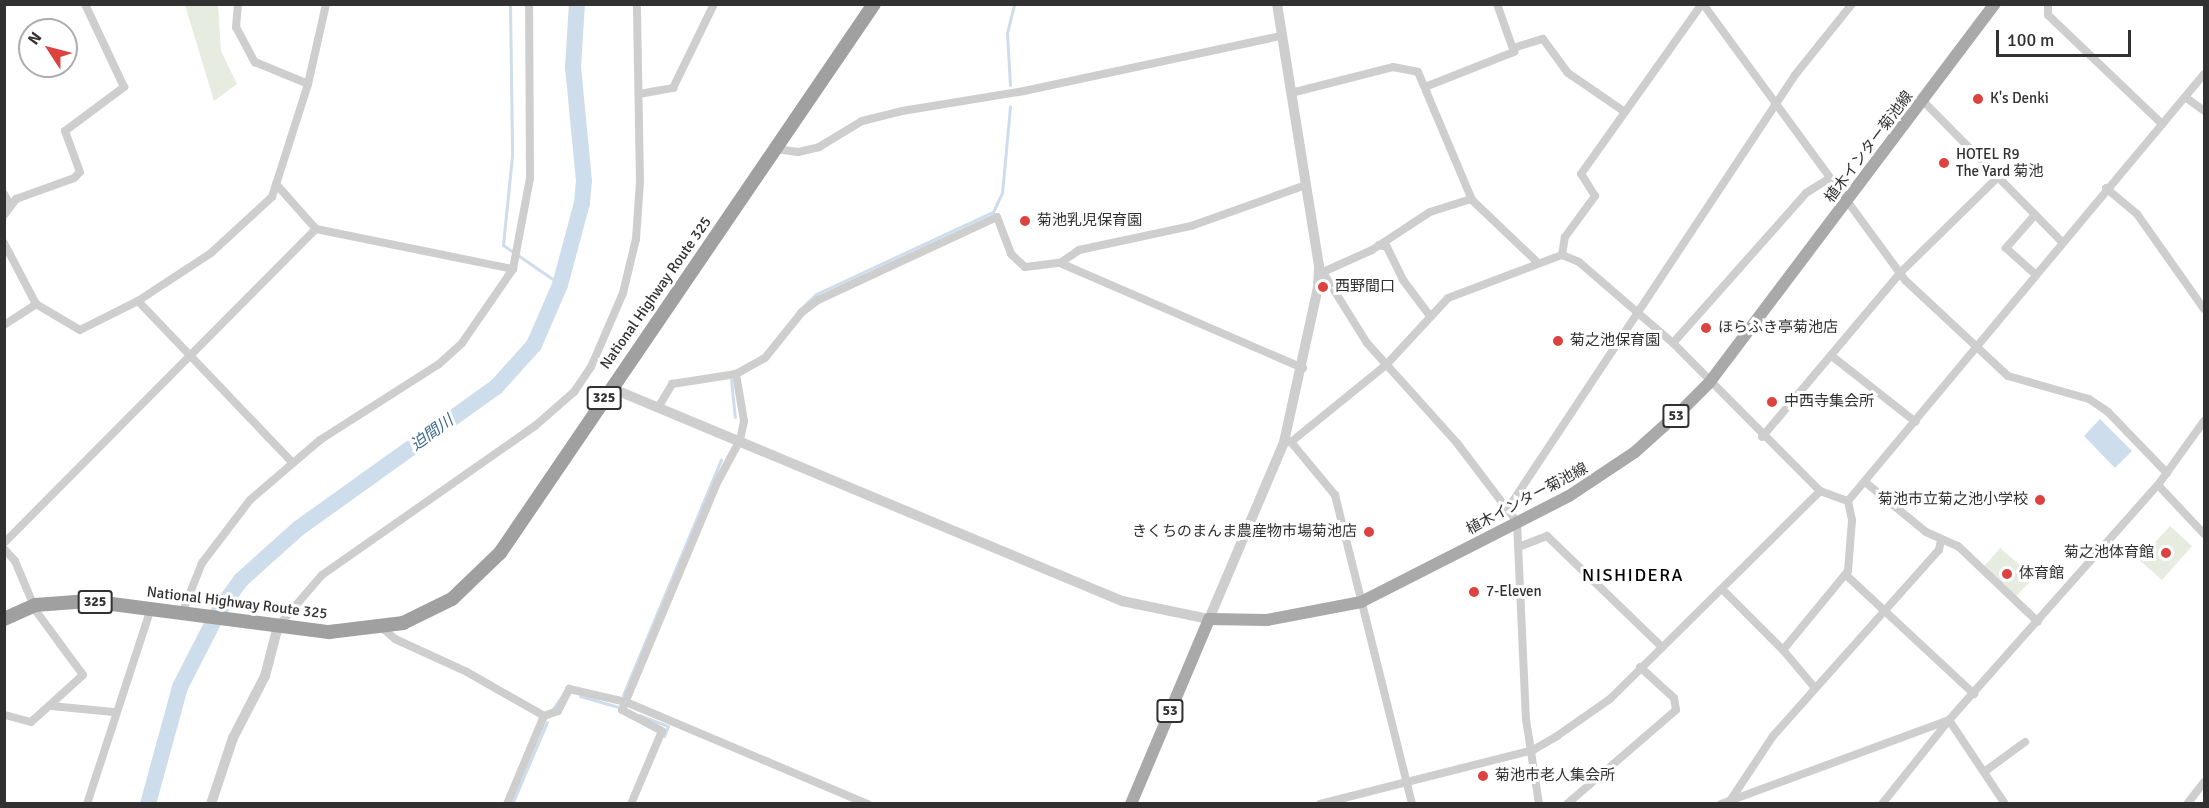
<!DOCTYPE html>
<meta charset="utf-8">
<style>
body{margin:0}
#map{position:relative;width:2209px;height:808px;overflow:hidden;background:#fff;font-family:Signika,"Noto Sans JP",sans-serif}
div>[style]{position:absolute}
[style*='--x']{left:calc(var(--x)*1px);top:calc(var(--y)*1px);width:calc(var(--w)*1px);rotate:calc(var(--a)*1deg)}
.green>*{inset:0;background:#e6ede0}
.water>*{inset:0;background:#ceddeb}
.stream>*{height:3px;margin:-1.5px;padding:0 1.5px;transform-origin:1.5px;border-radius:1.5px;background:#ceddeb}
.river>*{height:16px;margin:-8px;padding:0 8px;transform-origin:8px;border-radius:8px;background:#ceddeb}
.minor>*{height:8px;margin:-4px;padding:0 4px;transform-origin:4px;border-radius:4px;background:#cecece}
.tertiary>*{height:10px;margin:-5px;padding:0 5px;transform-origin:5px;border-radius:5px;background:#cecece}
.primary>*{height:12px;margin:-6px;padding:0 6px;transform-origin:6px;border-radius:6px;background:#a9a9a9}
.trunk>*{height:14px;margin:-7px;padding:0 7px;transform-origin:7px;border-radius:7px;background:#a0a0a0}
.dots>*{width:16px;height:16px;translate:-50% -50%;box-sizing:border-box;border:3px solid #fff;border-radius:50%}
span{translate:-50% -50%;white-space:nowrap;text-align:center;line-height:1.15;-webkit-text-stroke:6px #fff;paint-order:stroke}
.shield-label span{padding:2px 4px;background:#fff;border:2px solid;border-radius:4px;-webkit-text-stroke-width:0}
.shield-label{font-size:14px;color:#313131;font-weight:700}
.poi-label{font-size:15px;color:#313131}
.left{translate:0 -50%;text-align:left}
.right{translate:-100% -50%;text-align:right}
.street-label{font-size:15px;color:#313131}
.water-label{font-size:16px;color:#436a8f;font-style:italic}
.quarter-label{font-size:18px;color:#000;letter-spacing:1.5px}
.frame{position:absolute;inset:0;border:6px solid #313131;pointer-events:none}
.north{position:absolute;left:18px;top:18px;width:60px;height:60px;box-sizing:border-box;background:#fff;border:2px solid #adadad;border-radius:50%;rotate:306deg;font-size:16px;font-weight:700;line-height:24px;text-align:center;color:#313131}
.north::after{content:'';display:block;margin:auto;width:21px;height:27px;background:#dc433f;clip-path:polygon(50% 0,100% 100%,50% 72%,0 100%)}
.scale{position:absolute;left:1996px;top:30px;width:135px;height:27px;box-sizing:border-box;border:3px solid #313131;border-top:0;padding-left:8px;font-size:18px;line-height:21px;white-space:nowrap;color:#313131;-webkit-text-stroke:4px #fff;paint-order:stroke}
</style>
<div id="map">
<div class="green">
<div style="clip-path:polygon(185px 5px,218px 5px,221px 51px,237px 84px,214px 101px)"></div>
<div style="clip-path:polygon(2170px 526px,2192px 546px,2162px 580px,2139px 560px)"></div>
<div style="clip-path:polygon(2000px 548px,2034px 577px,2013px 600px,1981px 570px)"></div>
</div>
<div class="water">
<div style="clip-path:polygon(2100px 419px,2132px 451px,2115px 468px,2084px 436px)"></div>
</div>
<div class="stream">
<div style="--x:510;--y:4;--w:152;--a:89.2"></div>
<div style="--x:512;--y:156;--w:89;--a:95.8"></div>
<div style="--x:503;--y:245;--w:69;--a:34.4"></div>
<div style="--x:1010;--y:85;--w:52;--a:-93.3"></div>
<div style="--x:1007;--y:33;--w:30;--a:-76"></div>
<div style="--x:798;--y:311;--w:25;--a:-43"></div>
<div style="--x:816;--y:294;--w:195;--a:-24.9"></div>
<div style="--x:993;--y:212;--w:21;--a:-65"></div>
<div style="--x:1002;--y:193;--w:87;--a:-84.7"></div>
<div style="--x:731;--y:380;--w:37;--a:84"></div>
<div style="--x:623;--y:695;--w:255;--a:-67.4"></div>
<div style="--x:580;--y:696;--w:40;--a:16"></div>
<div style="--x:552;--y:710;--w:22;--a:-54"></div>
<div style="--x:639;--y:715;--w:31;--a:21"></div>
<div style="--x:668;--y:726;--w:11;--a:112"></div>
<div style="--x:512;--y:804;--w:89;--a:-66.9"></div>
</div>
<div class="river">
<div style="--x:148;--y:804;--w:121;--a:-74.7"></div>
<div style="--x:180;--y:687;--w:88;--a:-62.9"></div>
<div style="--x:220;--y:609;--w:36;--a:-54"></div>
<div style="--x:241;--y:580;--w:78;--a:-41.9"></div>
<div style="--x:299;--y:528;--w:244;--a:-35.6"></div>
<div style="--x:497;--y:386;--w:55;--a:-47.9"></div>
<div style="--x:534;--y:345;--w:65;--a:-66.6"></div>
<div style="--x:560;--y:285;--w:85;--a:-75"></div>
<div style="--x:582;--y:203;--w:22;--a:-85"></div>
<div style="--x:584;--y:181;--w:115;--a:-95.5"></div>
<div style="--x:573;--y:67;--w:63;--a:-86.4"></div>
</div>
<div class="minor">
<div style="--x:238;--y:4;--w:23;--a:95"></div>
<div style="--x:236;--y:27;--w:40;--a:62"></div>
<div style="--x:255;--y:62;--w:57;--a:22.5"></div>
<div style="--x:1703;--y:4;--w:343;--a:53.8"></div>
<div style="--x:1906;--y:281;--w:139;--a:43"></div>
<div style="--x:2008;--y:376;--w:84;--a:15.9"></div>
<div style="--x:2089;--y:399;--w:23;--a:34"></div>
<div style="--x:2108;--y:412;--w:85;--a:46"></div>
<div style="--x:2048;--y:4;--w:11;--a:90"></div>
<div style="--x:2048;--y:15;--w:158;--a:43.7"></div>
<div style="--x:1513;--y:48;--w:31;--a:-17"></div>
<div style="--x:1543;--y:39;--w:42;--a:53.7"></div>
<div style="--x:1568;--y:73;--w:69;--a:34.4"></div>
<div style="--x:1425;--y:87;--w:96;--a:-21.5"></div>
<div style="--x:1514;--y:52;--w:51;--a:-109.5"></div>
<div style="--x:1291;--y:93;--w:105;--a:-14.3"></div>
<div style="--x:1393;--y:67;--w:25;--a:11"></div>
<div style="--x:1418;--y:72;--w:139;--a:67.1"></div>
<div style="--x:1472;--y:200;--w:90;--a:43.6"></div>
<div style="--x:639;--y:94;--w:35;--a:-10"></div>
<div style="--x:673;--y:88;--w:93;--a:-64"></div>
<div style="--x:2185;--y:97;--w:24;--a:36"></div>
<div style="--x:1923;--y:101;--w:197;--a:45.4"></div>
<div style="--x:776;--y:149;--w:22;--a:8"></div>
<div style="--x:798;--y:152;--w:22;--a:-13"></div>
<div style="--x:819;--y:147;--w:50;--a:-31.2"></div>
<div style="--x:862;--y:121;--w:41;--a:-14"></div>
<div style="--x:902;--y:111;--w:124;--a:-9.3"></div>
<div style="--x:1024;--y:91;--w:263;--a:-12.1"></div>
<div style="--x:276;--y:184;--w:60;--a:48.4"></div>
<div style="--x:316;--y:229;--w:201;--a:11.5"></div>
<div style="--x:2106;--y:188;--w:40;--a:40"></div>
<div style="--x:2137;--y:214;--w:116;--a:54.8"></div>
<div style="--x:4;--y:194;--w:12;--a:59"></div>
<div style="--x:4;--y:215;--w:20;--a:-53"></div>
<div style="--x:16;--y:199;--w:62;--a:-19.9"></div>
<div style="--x:74;--y:178;--w:8;--a:-45"></div>
<div style="--x:80;--y:172;--w:44;--a:-110.1"></div>
<div style="--x:65;--y:131;--w:74;--a:-36.7"></div>
<div style="--x:124;--y:87;--w:92;--a:-115.2"></div>
<div style="--x:2034;--y:216;--w:43;--a:131.2"></div>
<div style="--x:2006;--y:248;--w:39;--a:42"></div>
<div style="--x:4;--y:243;--w:69;--a:62.3"></div>
<div style="--x:36;--y:304;--w:51;--a:30.6"></div>
<div style="--x:80;--y:330;--w:65;--a:-26.6"></div>
<div style="--x:138;--y:301;--w:87;--a:-33.3"></div>
<div style="--x:211;--y:253;--w:83;--a:-42.6"></div>
<div style="--x:272;--y:197;--w:119;--a:-72.3"></div>
<div style="--x:308;--y:84;--w:82;--a:-77.3"></div>
<div style="--x:1379;--y:245;--w:8;--a:14"></div>
<div style="--x:1387;--y:247;--w:37;--a:64"></div>
<div style="--x:1403;--y:280;--w:45;--a:53.1"></div>
<div style="--x:1562;--y:255;--w:18;--a:-81"></div>
<div style="--x:1565;--y:237;--w:51;--a:-53.8"></div>
<div style="--x:1595;--y:196;--w:26;--a:-122"></div>
<div style="--x:1581;--y:174;--w:209;--a:-54.6"></div>
<div style="--x:1060;--y:263;--w:265;--a:23.4"></div>
<div style="--x:1319;--y:266;--w:91;--a:58.1"></div>
<div style="--x:1367;--y:343;--w:135;--a:48"></div>
<div style="--x:1457;--y:443;--w:99;--a:52.8"></div>
<div style="--x:1517;--y:522;--w:197;--a:87.4"></div>
<div style="--x:1526;--y:719;--w:86;--a:81.3"></div>
<div style="--x:1323;--y:272;--w:54;--a:-24.2"></div>
<div style="--x:1372;--y:250;--w:69;--a:-33.2"></div>
<div style="--x:1430;--y:212;--w:43;--a:-17.6"></div>
<div style="--x:138;--y:301;--w:223;--a:46.3"></div>
<div style="--x:4;--y:325;--w:38;--a:-33"></div>
<div style="--x:1673;--y:343;--w:200;--a:-48.4"></div>
<div style="--x:1806;--y:193;--w:28;--a:-32"></div>
<div style="--x:1833;--y:357;--w:105;--a:38.1"></div>
<div style="--x:659;--y:406;--w:26;--a:-59"></div>
<div style="--x:672;--y:384;--w:65;--a:-8.9"></div>
<div style="--x:736;--y:374;--w:33;--a:-29"></div>
<div style="--x:765;--y:358;--w:59;--a:-51.2"></div>
<div style="--x:802;--y:312;--w:20;--a:-37"></div>
<div style="--x:818;--y:300;--w:197;--a:-24.9"></div>
<div style="--x:997;--y:217;--w:40;--a:69"></div>
<div style="--x:1011;--y:254;--w:19;--a:43"></div>
<div style="--x:1025;--y:267;--w:35;--a:-7"></div>
<div style="--x:1060;--y:263;--w:23;--a:-34"></div>
<div style="--x:1079;--y:250;--w:115;--a:-12.1"></div>
<div style="--x:1191;--y:226;--w:122;--a:-19.6"></div>
<div style="--x:1762;--y:437;--w:214;--a:-49.9"></div>
<div style="--x:1900;--y:273;--w:136;--a:-44.4"></div>
<div style="--x:1284;--y:442;--w:7;--a:0"></div>
<div style="--x:1291;--y:442;--w:122;--a:-39"></div>
<div style="--x:1386;--y:365;--w:91;--a:-47.2"></div>
<div style="--x:1448;--y:298;--w:122;--a:-20.7"></div>
<div style="--x:1562;--y:255;--w:18;--a:22"></div>
<div style="--x:1579;--y:262;--w:124;--a:40.8"></div>
<div style="--x:1673;--y:343;--w:209;--a:45.2"></div>
<div style="--x:1820;--y:491;--w:30;--a:20"></div>
<div style="--x:1291;--y:442;--w:69;--a:50.3"></div>
<div style="--x:1335;--y:495;--w:318;--a:76"></div>
<div style="--x:1865;--y:482;--w:79;--a:39.3"></div>
<div style="--x:1926;--y:532;--w:35;--a:24"></div>
<div style="--x:1958;--y:546;--w:110;--a:43.5"></div>
<div style="--x:2158;--y:485;--w:67;--a:46.8"></div>
<div style="--x:1509;--y:507;--w:518;--a:-56.49"></div>
<div style="--x:1795;--y:75;--w:91;--a:-51.2"></div>
<div style="--x:4;--y:543;--w:443;--a:-45.2"></div>
<div style="--x:1521;--y:546;--w:28;--a:-21"></div>
<div style="--x:1547;--y:536;--w:157;--a:44"></div>
<div style="--x:4;--y:549;--w:16;--a:47"></div>
<div style="--x:15;--y:561;--w:54;--a:67.2"></div>
<div style="--x:36;--y:611;--w:79;--a:53.7"></div>
<div style="--x:83;--y:675;--w:70;--a:137.9"></div>
<div style="--x:31;--y:722;--w:28;--a:-165"></div>
<div style="--x:1846;--y:575;--w:175;--a:42.9"></div>
<div style="--x:1722;--y:589;--w:86;--a:45"></div>
<div style="--x:1783;--y:650;--w:102;--a:-50.6"></div>
<div style="--x:1848;--y:571;--w:51;--a:-85.5"></div>
<div style="--x:1852;--y:520;--w:19;--a:-102"></div>
<div style="--x:1848;--y:501;--w:556;--a:-50.18"></div>
<div style="--x:182;--y:613;--w:54;--a:-68.2"></div>
<div style="--x:202;--y:563;--w:79;--a:-52.7"></div>
<div style="--x:250;--y:500;--w:92;--a:-40.6"></div>
<div style="--x:320;--y:440;--w:141;--a:-32.6"></div>
<div style="--x:439;--y:364;--w:31;--a:-42"></div>
<div style="--x:462;--y:343;--w:90;--a:-55.4"></div>
<div style="--x:513;--y:269;--w:93;--a:-79.4"></div>
<div style="--x:530;--y:178;--w:174;--a:-90.3"></div>
<div style="--x:279;--y:625;--w:66;--a:-49.3"></div>
<div style="--x:322;--y:575;--w:260;--a:-35"></div>
<div style="--x:535;--y:426;--w:52;--a:-41.1"></div>
<div style="--x:574;--y:392;--w:30;--a:-56"></div>
<div style="--x:591;--y:367;--w:81;--a:-66.6"></div>
<div style="--x:623;--y:293;--w:56;--a:-76.5"></div>
<div style="--x:636;--y:239;--w:57;--a:-86"></div>
<div style="--x:640;--y:182;--w:178;--a:-91"></div>
<div style="--x:382;--y:628;--w:17;--a:40"></div>
<div style="--x:395;--y:639;--w:79;--a:24.6"></div>
<div style="--x:467;--y:672;--w:89;--a:29.7"></div>
<div style="--x:544;--y:716;--w:15;--a:-20"></div>
<div style="--x:558;--y:711;--w:25;--a:-63"></div>
<div style="--x:569;--y:689;--w:58;--a:12.8"></div>
<div style="--x:626;--y:702;--w:262;--a:22.9"></div>
<div style="--x:1783;--y:650;--w:50;--a:49.9"></div>
<div style="--x:51;--y:706;--w:63;--a:5.4"></div>
<div style="--x:1949;--y:720;--w:101;--a:56.3"></div>
<div style="--x:1984;--y:772;--w:51;--a:-36.2"></div>
<div style="--x:87;--y:804;--w:206;--a:-71.9"></div>
<div style="--x:507;--y:804;--w:95;--a:-67.2"></div>
<div style="--x:631;--y:804;--w:79;--a:-67"></div>
<div style="--x:662;--y:731;--w:45;--a:-152.3"></div>
<div style="--x:622;--y:710;--w:248;--a:-67.3"></div>
<div style="--x:718;--y:481;--w:47;--a:-61.8"></div>
<div style="--x:740;--y:440;--w:19;--a:-78"></div>
<div style="--x:744;--y:421;--w:48;--a:-99.7"></div>
<div style="--x:1320;--y:804;--w:220;--a:-14.2"></div>
<div style="--x:1533;--y:750;--w:28;--a:-30"></div>
<div style="--x:1557;--y:736;--w:65;--a:-34.9"></div>
<div style="--x:1610;--y:699;--w:296;--a:-44.7"></div>
<div style="--x:1567;--y:804;--w:144;--a:-40.8"></div>
<div style="--x:1676;--y:710;--w:12;--a:-99"></div>
<div style="--x:1674;--y:698;--w:46;--a:-137.6"></div>
<div style="--x:1721;--y:804;--w:243;--a:-20.2"></div>
<div style="--x:1728;--y:804;--w:82;--a:-56.5"></div>
<div style="--x:1773;--y:736;--w:249;--a:-48.3"></div>
<div style="--x:1939;--y:550;--w:10;--a:-79"></div>
<div style="--x:1882;--y:804;--w:107;--a:-51.4"></div>
<div style="--x:1949;--y:720;--w:314;--a:-48.4"></div>
<div style="--x:2158;--y:485;--w:79;--a:-54.3"></div>
<div style="--x:2187;--y:804;--w:28;--a:-52"></div>
</div>
<div class="tertiary">
<div style="--x:611;--y:388;--w:554;--a:22.63"></div>
<div style="--x:1122;--y:601;--w:89;--a:11.7"></div>
<div style="--x:1209;--y:619;--w:192;--a:-67"></div>
<div style="--x:1284;--y:442;--w:158;--a:-77.6"></div>
<div style="--x:1318;--y:288;--w:22;--a:-87"></div>
<div style="--x:1319;--y:266;--w:265;--a:-99.1"></div>
<div style="--x:211;--y:804;--w:70;--a:-71.6"></div>
<div style="--x:233;--y:738;--w:70;--a:-62.7"></div>
<div style="--x:265;--y:676;--w:52;--a:-75.4"></div>
</div>
<div class="primary">
<div style="--x:1131;--y:804;--w:201;--a:-67.1"></div>
<div style="--x:1209;--y:619;--w:58;--a:1"></div>
<div style="--x:1267;--y:620;--w:96;--a:-10.8"></div>
<div style="--x:1361;--y:602;--w:233;--a:-27"></div>
<div style="--x:1569;--y:496;--w:79;--a:-33.7"></div>
<div style="--x:1635;--y:452;--w:64;--a:-41.9"></div>
<div style="--x:1683;--y:409;--w:37;--a:-45"></div>
<div style="--x:1709;--y:383;--w:475;--a:-53"></div>
</div>
<div class="trunk">
<div style="--x:4;--y:619;--w:34;--a:-24"></div>
<div style="--x:35;--y:605;--w:54;--a:-4.2"></div>
<div style="--x:89;--y:601;--w:242;--a:7.4"></div>
<div style="--x:329;--y:632;--w:75;--a:-6.9"></div>
<div style="--x:403;--y:623;--w:55;--a:-26.1"></div>
<div style="--x:452;--y:599;--w:66;--a:-43.8"></div>
<div style="--x:500;--y:553;--w:664;--a:-55.74"></div>
</div>
<div class="dots">
<div style="left:1978px;top:99px;background:#dc433f"></div>
<div style="left:1944px;top:163px;background:#dc433f"></div>
<div style="left:1025px;top:221px;background:#dc433f"></div>
<div style="left:1323px;top:287px;background:#dc433f"></div>
<div style="left:1706px;top:328px;background:#dc433f"></div>
<div style="left:1558px;top:341px;background:#dc433f"></div>
<div style="left:1772px;top:402px;background:#dc433f"></div>
<div style="left:2040px;top:500px;background:#dc433f"></div>
<div style="left:1369px;top:532px;background:#dc433f"></div>
<div style="left:2166px;top:553px;background:#dc433f"></div>
<div style="left:2007px;top:574px;background:#dc433f"></div>
<div style="left:1474px;top:592px;background:#dc433f"></div>
<div style="left:1483px;top:776px;background:#dc433f"></div>
</div>
<div class="shield-label">
<span style="left:604px;top:398px">325</span>
<span style="left:1676px;top:416px">53</span>
<span style="left:95px;top:602px">325</span>
<span style="left:1170px;top:711px">53</span>
</div>
<div class="poi-label">
<span class="left" style="left:1990px;top:99px">K's Denki</span>
<span class="left" style="left:1956px;top:163px">HOTEL R9<br>The Yard 菊池</span>
<span class="left" style="left:1037px;top:221px">菊池乳児保育園</span>
<span class="left" style="left:1335px;top:287px">西野間口</span>
<span class="left" style="left:1718px;top:328px">ほらふき亭菊池店</span>
<span class="left" style="left:1570px;top:341px">菊之池保育園</span>
<span class="left" style="left:1784px;top:402px">中西寺集会所</span>
<span class="right" style="left:2028px;top:500px">菊池市立菊之池小学校</span>
<span class="right" style="left:1357px;top:532px">きくちのまんま農産物市場菊池店</span>
<span class="right" style="left:2154px;top:553px">菊之池体育館</span>
<span class="left" style="left:2019px;top:574px">体育館</span>
<span class="left" style="left:1486px;top:592px">7-Eleven</span>
<span class="left" style="left:1495px;top:776px">菊池市老人集会所</span>
</div>
<div class="street-label">
<span style="left:1869px;top:147px;rotate:-53deg">植木インター菊池線</span>
<span style="left:656px;top:293px;rotate:-55deg">National Highway Route 325</span>
<span style="left:1527px;top:499px;rotate:-28deg">植木インター菊池線</span>
<span style="left:237px;top:603px;rotate:7deg">National Highway Route 325</span>
</div>
<div class="water-label">
<span style="left:432px;top:433px;rotate:-36deg">迫間川</span>
</div>
<div class="quarter-label">
<span style="left:1633px;top:575px">NISHIDERA</span>
</div>
<div class="frame"></div>
<div class="north">N</div>
<div class="scale">100 m</div>
</div>
